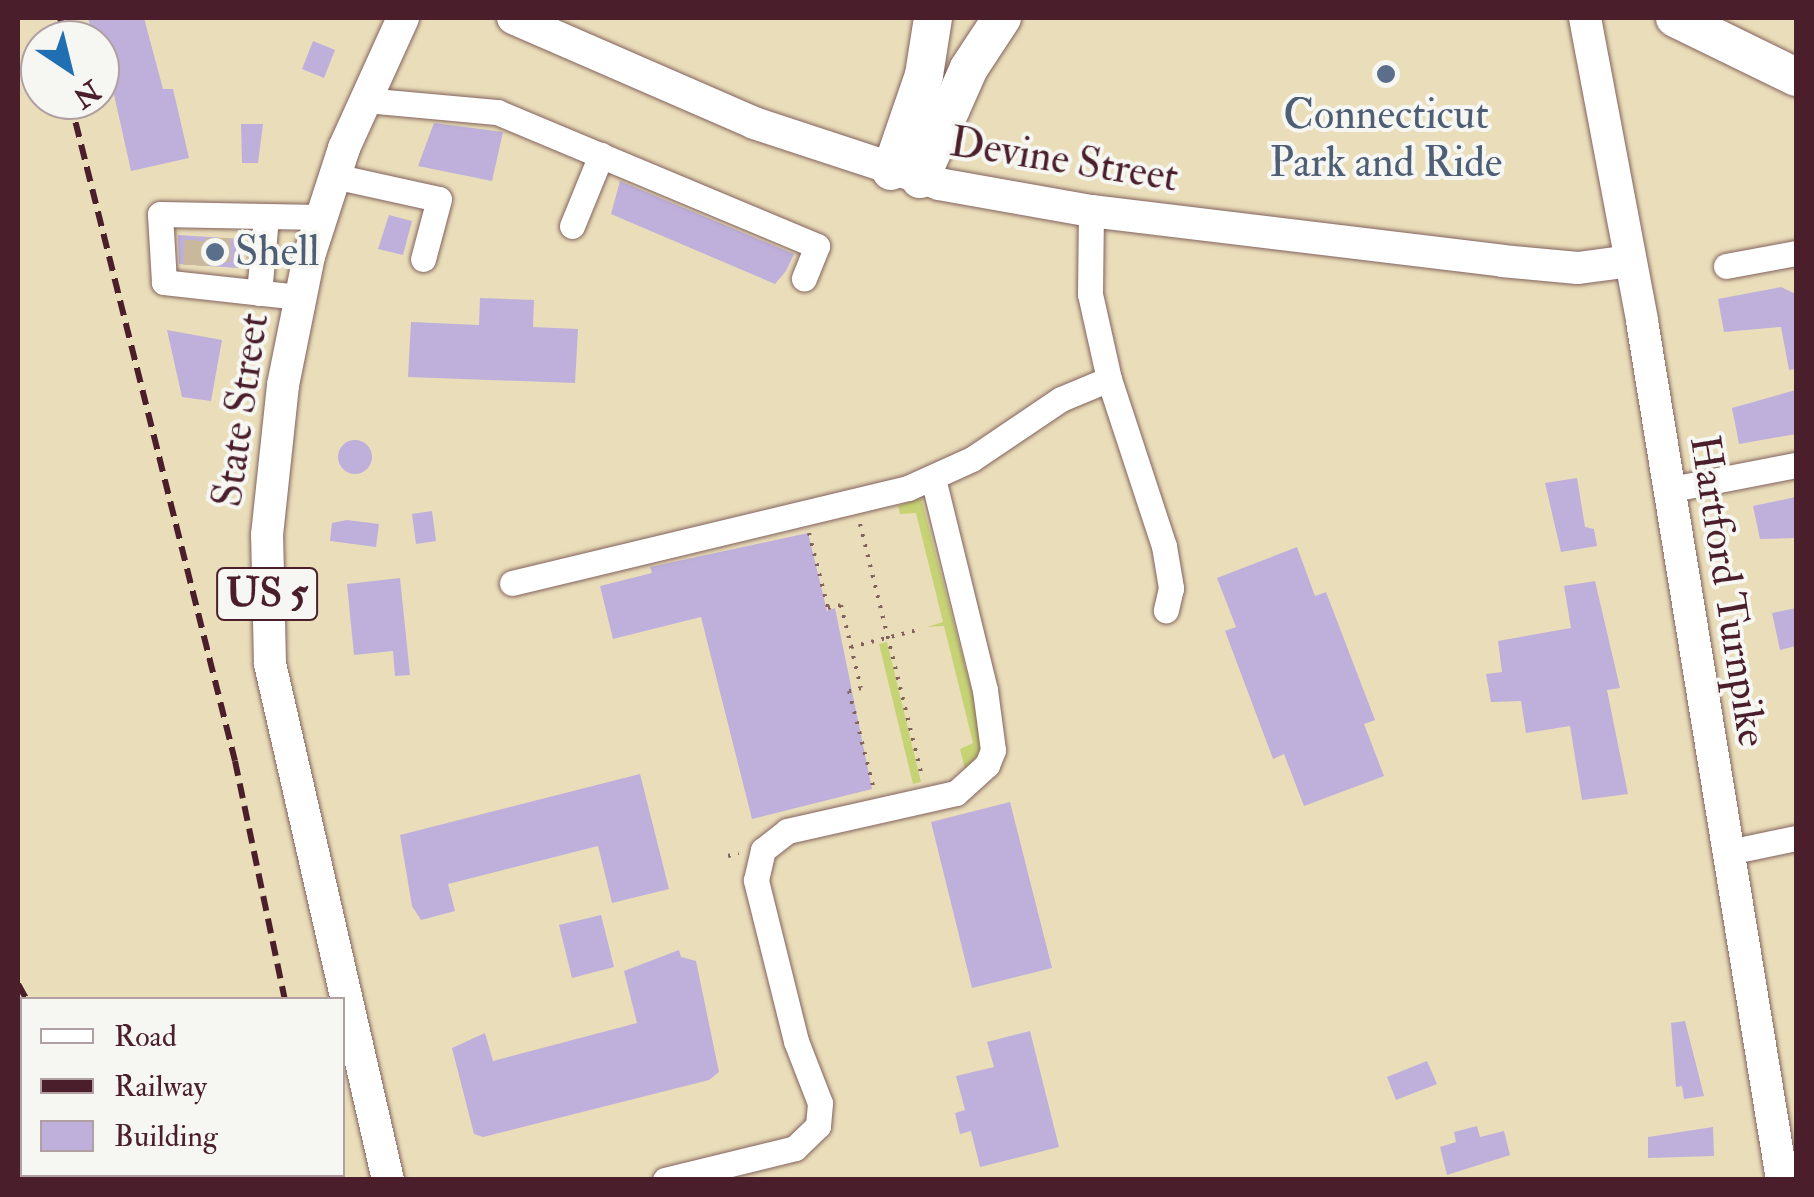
<!DOCTYPE html>
<style>
body{margin:0}
#map{position:relative;width:1814px;height:1197px;overflow:hidden;background:#eadeba;font-family:"IM FELL Double Pica",serif}
div>[style]{position:absolute}
[style*='--x']{left:calc(var(--x)*1px);top:calc(var(--y)*1px);width:calc(var(--w)*1px);rotate:calc(var(--a)*1deg)}
.green>*{inset:0;background:#c6d375}
.forest>*{inset:0;background:#9cb566}
.building>*{inset:0;background:#beb0db}
.round{border-radius:50%}
.minor-tunnel>*{height:25px;margin-top:-12.5px;transform-origin:0;background:repeating-linear-gradient(90deg,#cab89d 0 25px,transparent 0 37px)}
.path>*{height:4px;margin-top:-2px;transform-origin:0;background:repeating-linear-gradient(90deg,#82625d 0 2.5px,transparent 0 10.5px)}
.roads{filter:drop-shadow(0 0 2px #82625d) drop-shadow(0 0 2px #82625d)}
.minor>*{height:25px;margin:-12.5px;padding:0 12.5px;transform-origin:12.5px;border-radius:12.5px;background:#fff}
.major>*{height:32px;margin:-16px;padding:0 16px;transform-origin:16px;border-radius:16px;background:#fff}
.highway>*{height:38px;margin:-19px;padding:0 19px;transform-origin:19px;border-radius:19px;background:#fff}
.rail>*{height:6px;margin-top:-3px;transform-origin:0;background:repeating-linear-gradient(90deg,#4a1f2b 0 15px,transparent 0 23px)}
.dots>*{width:28px;height:28px;translate:-50% -50%;box-sizing:border-box;border:5px solid #f6f6f2;border-radius:50%}
span{translate:-50% -50%;white-space:nowrap;text-align:center;line-height:1.15;-webkit-text-stroke:8px #f6f6f2;paint-order:stroke}
.shield-label span{padding:2px 8px;background:#f6f6f2;border:2px solid;border-radius:8px;-webkit-text-stroke-width:0}
.shield-label{font-size:40px;color:#4a1f2b;font-weight:700}
.service-label{font-size:42px;color:#4e5e75}
.left{translate:0 -50%;text-align:left}
.street-label{font-size:42px;color:#4a1f2b}
.frame{position:absolute;inset:0;border:20px solid #4a1f2b;pointer-events:none}
.legend{position:absolute;left:20px;top:997px;width:325px;height:180px;box-sizing:border-box;background:#f6f6f2;border:2px solid #b1a0a2;margin:0;padding:12px 18px;list-style:none;font-size:30px;color:#4a1f2b}
.legend li{display:flex;align-items:center;gap:20px;height:50px}
.legend b{width:50px;border:2px solid #b1a0a2}
.north{position:absolute;left:20px;top:20px;width:100px;height:100px;box-sizing:border-box;background:#f6f6f2;border:2px solid #b1a0a2;border-radius:50%;rotate:145deg;font-size:28px;font-weight:700;line-height:40px;text-align:center;color:#4a1f2b}
.north::after{content:'';display:block;margin:auto;width:35px;height:45px;background:#1f6fb2;clip-path:polygon(50% 0,100% 100%,50% 72%,0 100%)}
</style>
<div id="map">
<div class="green">
<div style="clip-path:polygon(921px 498px,975px 705px,981px 751px,965px 769px,960px 749px,973px 743px,944px 626px,927px 627px,943px 622px,916px 513px,900px 514px,898px 506px)"></div>
<div style="clip-path:polygon(887px 642px,921px 782px,913px 784px,879px 644px)"></div>
</div>
<div class="forest">
<div style="clip-path:polygon(18px 1022px,22px 1174px,107px 1179px,18px 1176px)"></div>
</div>
<div class="building">
<div style="clip-path:polygon(88px 18px,144px 18px,163px 89px,173px 89px,189px 158px,131px 171px,111px 81px,105px 83px,100px 64px,100px 40px,94px 40px)"></div>
<div style="clip-path:polygon(313px 41px,335px 50px,324px 78px,302px 69px)"></div>
<div style="clip-path:polygon(434px 123px,503px 132px,492px 181px,418px 166px)"></div>
<div style="clip-path:polygon(241px 124px,263px 124px,258px 163px,242px 163px)"></div>
<div style="clip-path:polygon(620px 181px,794px 254px,786px 271px,775px 284px,611px 214px)"></div>
<div style="clip-path:polygon(389px 215px,412px 221px,403px 255px,378px 249px)"></div>
<div style="clip-path:polygon(178px 235px,240px 239px,238px 268px,179px 264px)"></div>
<div style="clip-path:polygon(1781px 287px,1796px 294px,1796px 369px,1789px 370px,1781px 327px,1724px 332px,1718px 299px)"></div>
<div style="clip-path:polygon(480px 298px,534px 300px,533px 327px,578px 329px,575px 383px,408px 377px,411px 322px,479px 325px)"></div>
<div style="clip-path:polygon(167px 330px,222px 340px,211px 401px,182px 397px)"></div>
<div style="clip-path:polygon(1796px 390px,1796px 434px,1739px 444px,1732px 408px)"></div>
<div class="round" style="left:338px;top:440px;width:34px;height:34px"></div>
<div style="clip-path:polygon(1577px 478px,1585px 527px,1594px 529px,1597px 546px,1561px 552px,1545px 483px)"></div>
<div style="clip-path:polygon(1796px 497px,1796px 538px,1760px 539px,1753px 506px)"></div>
<div style="clip-path:polygon(432px 511px,436px 541px,416px 544px,412px 514px)"></div>
<div style="clip-path:polygon(347px 520px,379px 524px,376px 547px,330px 541px,332px 523px)"></div>
<div style="clip-path:polygon(808px 533px,827px 611px,835px 608px,872px 789px,752px 819px,701px 617px,613px 639px,600px 586px,652px 573px,650px 567px)"></div>
<div style="clip-path:polygon(1297px 547px,1315px 596px,1326px 592px,1375px 720px,1364px 724px,1384px 776px,1304px 806px,1284px 754px,1273px 759px,1225px 631px,1236px 627px,1217px 578px)"></div>
<div style="clip-path:polygon(400px 578px,410px 675px,395px 676px,393px 651px,354px 655px,347px 584px)"></div>
<div style="clip-path:polygon(1595px 581px,1620px 688px,1607px 690px,1628px 794px,1582px 800px,1570px 726px,1526px 733px,1521px 701px,1491px 702px,1486px 674px,1502px 672px,1498px 641px,1571px 628px,1564px 586px)"></div>
<div style="clip-path:polygon(1796px 608px,1796px 646px,1780px 650px,1772px 613px)"></div>
<div style="clip-path:polygon(640px 774px,669px 889px,612px 903px,598px 846px,448px 884px,455px 911px,421px 920px,412px 906px,400px 835px)"></div>
<div style="clip-path:polygon(1010px 802px,1052px 968px,972px 988px,931px 822px)"></div>
<div style="clip-path:polygon(601px 915px,614px 967px,572px 978px,559px 925px)"></div>
<div style="clip-path:polygon(679px 950px,681px 957px,696px 961px,719px 1072px,709px 1080px,483px 1137px,474px 1134px,452px 1048px,485px 1033px,493px 1061px,637px 1023px,624px 971px)"></div>
<div style="clip-path:polygon(1685px 1021px,1704px 1096px,1684px 1099px,1682px 1086px,1676px 1087px,1671px 1023px)"></div>
<div style="clip-path:polygon(1030px 1031px,1059px 1147px,980px 1167px,971px 1131px,960px 1134px,955px 1113px,965px 1110px,956px 1076px,994px 1067px,987px 1042px)"></div>
<div style="clip-path:polygon(1427px 1061px,1437px 1084px,1396px 1100px,1387px 1077px)"></div>
<div style="clip-path:polygon(1477px 1126px,1480px 1137px,1504px 1131px,1510px 1155px,1447px 1175px,1440px 1147px,1456px 1142px,1454px 1132px)"></div>
<div style="clip-path:polygon(1713px 1127px,1714px 1156px,1648px 1158px,1648px 1137px)"></div>
</div>
<div class="minor-tunnel">
<div style="--x:218;--y:237;--w:29;--a:90"></div>
<div style="--x:196;--y:265;--w:29;--a:-88"></div>
</div>
<div class="path">
<div style="--x:860;--y:524;--w:260;--a:76.2"></div>
<div style="--x:809;--y:533;--w:77;--a:75.8"></div>
<div style="--x:828;--y:608;--w:13;--a:-13"></div>
<div style="--x:841;--y:605;--w:85;--a:76.5"></div>
<div style="--x:861;--y:688;--w:12;--a:166"></div>
<div style="--x:849;--y:691;--w:102;--a:75.8"></div>
<div style="--x:851;--y:647;--w:68;--a:-14.4"></div>
<div style="--x:728;--y:856;--w:11;--a:-15"></div>
</div>
<div class="roads">
<div class="minor">
<div style="--x:365;--y:100;--w:133;--a:5.2"></div>
<div style="--x:497;--y:112;--w:347;--a:22.7"></div>
<div style="--x:817;--y:246;--w:35;--a:112"></div>
<div style="--x:334;--y:176;--w:107;--a:12.4"></div>
<div style="--x:439;--y:199;--w:62;--a:104.9"></div>
<div style="--x:1091;--y:211;--w:83;--a:90.7"></div>
<div style="--x:1090;--y:294;--w:87;--a:77.4"></div>
<div style="--x:1109;--y:379;--w:176;--a:71.8"></div>
<div style="--x:1164;--y:546;--w:43;--a:80.5"></div>
<div style="--x:1171;--y:588;--w:23;--a:103"></div>
<div style="--x:572;--y:226;--w:77;--a:-67.8"></div>
<div style="--x:1726;--y:266;--w:71;--a:-10.5"></div>
<div style="--x:259;--y:293;--w:76;--a:-84.7"></div>
<div style="--x:299;--y:297;--w:136;--a:-173.7"></div>
<div style="--x:164;--y:282;--w:68;--a:-93.4"></div>
<div style="--x:160;--y:214;--w:160;--a:1.1"></div>
<div style="--x:1667;--y:490;--w:131;--a:-11"></div>
<div style="--x:512;--y:583;--w:407;--a:-13.5"></div>
<div style="--x:908;--y:488;--w:70;--a:-24.4"></div>
<div style="--x:972;--y:459;--w:107;--a:-34"></div>
<div style="--x:1061;--y:399;--w:52;--a:-22.6"></div>
<div style="--x:1729;--y:852;--w:68;--a:-11.8"></div>
<div style="--x:665;--y:1180;--w:134;--a:-13.8"></div>
<div style="--x:795;--y:1148;--w:32;--a:-44"></div>
<div style="--x:818;--y:1126;--w:23;--a:-85"></div>
<div style="--x:820;--y:1103;--w:66;--a:-111.2"></div>
<div style="--x:796;--y:1041;--w:166;--a:-104"></div>
<div style="--x:756;--y:880;--w:31;--a:-77"></div>
<div style="--x:763;--y:850;--w:31;--a:-38"></div>
<div style="--x:787;--y:831;--w:173;--a:-12.7"></div>
<div style="--x:956;--y:793;--w:42;--a:-42.1"></div>
<div style="--x:987;--y:765;--w:16;--a:-68"></div>
<div style="--x:993;--y:750;--w:61;--a:-97.6"></div>
<div style="--x:985;--y:690;--w:217;--a:-103.8"></div>
</div>
<div class="major">
<div style="--x:513;--y:18;--w:263;--a:23.5"></div>
<div style="--x:754;--y:123;--w:195;--a:18.2"></div>
<div style="--x:939;--y:184;--w:154;--a:10.1"></div>
<div style="--x:1091;--y:211;--w:414;--a:6.9"></div>
<div style="--x:1502;--y:261;--w:76;--a:5.3"></div>
<div style="--x:1578;--y:268;--w:52;--a:-7.7"></div>
<div style="--x:1585;--y:18;--w:308;--a:79.3"></div>
<div style="--x:1642;--y:321;--w:870;--a:80.74"></div>
<div style="--x:388;--y:1180;--w:529;--a:-102.88"></div>
<div style="--x:270;--y:664;--w:129;--a:-91.3"></div>
<div style="--x:267;--y:535;--w:151;--a:-83.9"></div>
<div style="--x:283;--y:385;--w:132;--a:-78.6"></div>
<div style="--x:309;--y:256;--w:114;--a:-72"></div>
<div style="--x:344;--y:148;--w:143;--a:-65.6"></div>
</div>
<div class="highway">
<div style="--x:1675;--y:18;--w:135;--a:26"></div>
<div style="--x:891;--y:171;--w:102;--a:-71"></div>
<div style="--x:924;--y:75;--w:58;--a:-81"></div>
<div style="--x:920;--y:179;--w:121;--a:-66.2"></div>
<div style="--x:969;--y:68;--w:60;--a:-56.6"></div>
</div>
</div>
<div class="rail">
<div style="--x:60;--y:18;--w:23;--a:75"></div>
<div style="--x:70;--y:100;--w:681;--a:75.98"></div>
<div style="--x:235;--y:761;--w:244;--a:78.2"></div>
<div style="--x:18;--y:984;--w:18;--a:61"></div>
<div style="--x:126;--y:1174;--w:7;--a:63"></div>
<div style="--x:325;--y:1174;--w:6;--a:90"></div>
</div>
<div class="dots">
<div style="left:1386px;top:74px;background:#5c6f8a"></div>
<div style="left:215px;top:252px;background:#5c6f8a"></div>
</div>
<div class="shield-label">
<span style="left:267px;top:594px">US 5</span>
</div>
<div class="service-label">
<span style="left:1386px;top:139px">Connecticut<br>Park and Ride</span>
<span class="left" style="left:235px;top:252px">Shell</span>
</div>
<div class="street-label">
<span style="left:1064px;top:160px;rotate:9deg">Devine Street</span>
<span style="left:241px;top:410px;rotate:-82deg">State Street</span>
<span style="left:1728px;top:591px;rotate:81deg">Hartford Turnpike</span>
</div>
<div class="frame"></div>
<ul class="legend">
<li><b style="height:12px;background:#fff"></b>Road</li>
<li><b style="height:12px;background:#4a1f2b"></b>Railway</li>
<li><b style="height:28px;background:#beb0db"></b>Building</li>
</ul>
<div class="north">N</div>
</div>
